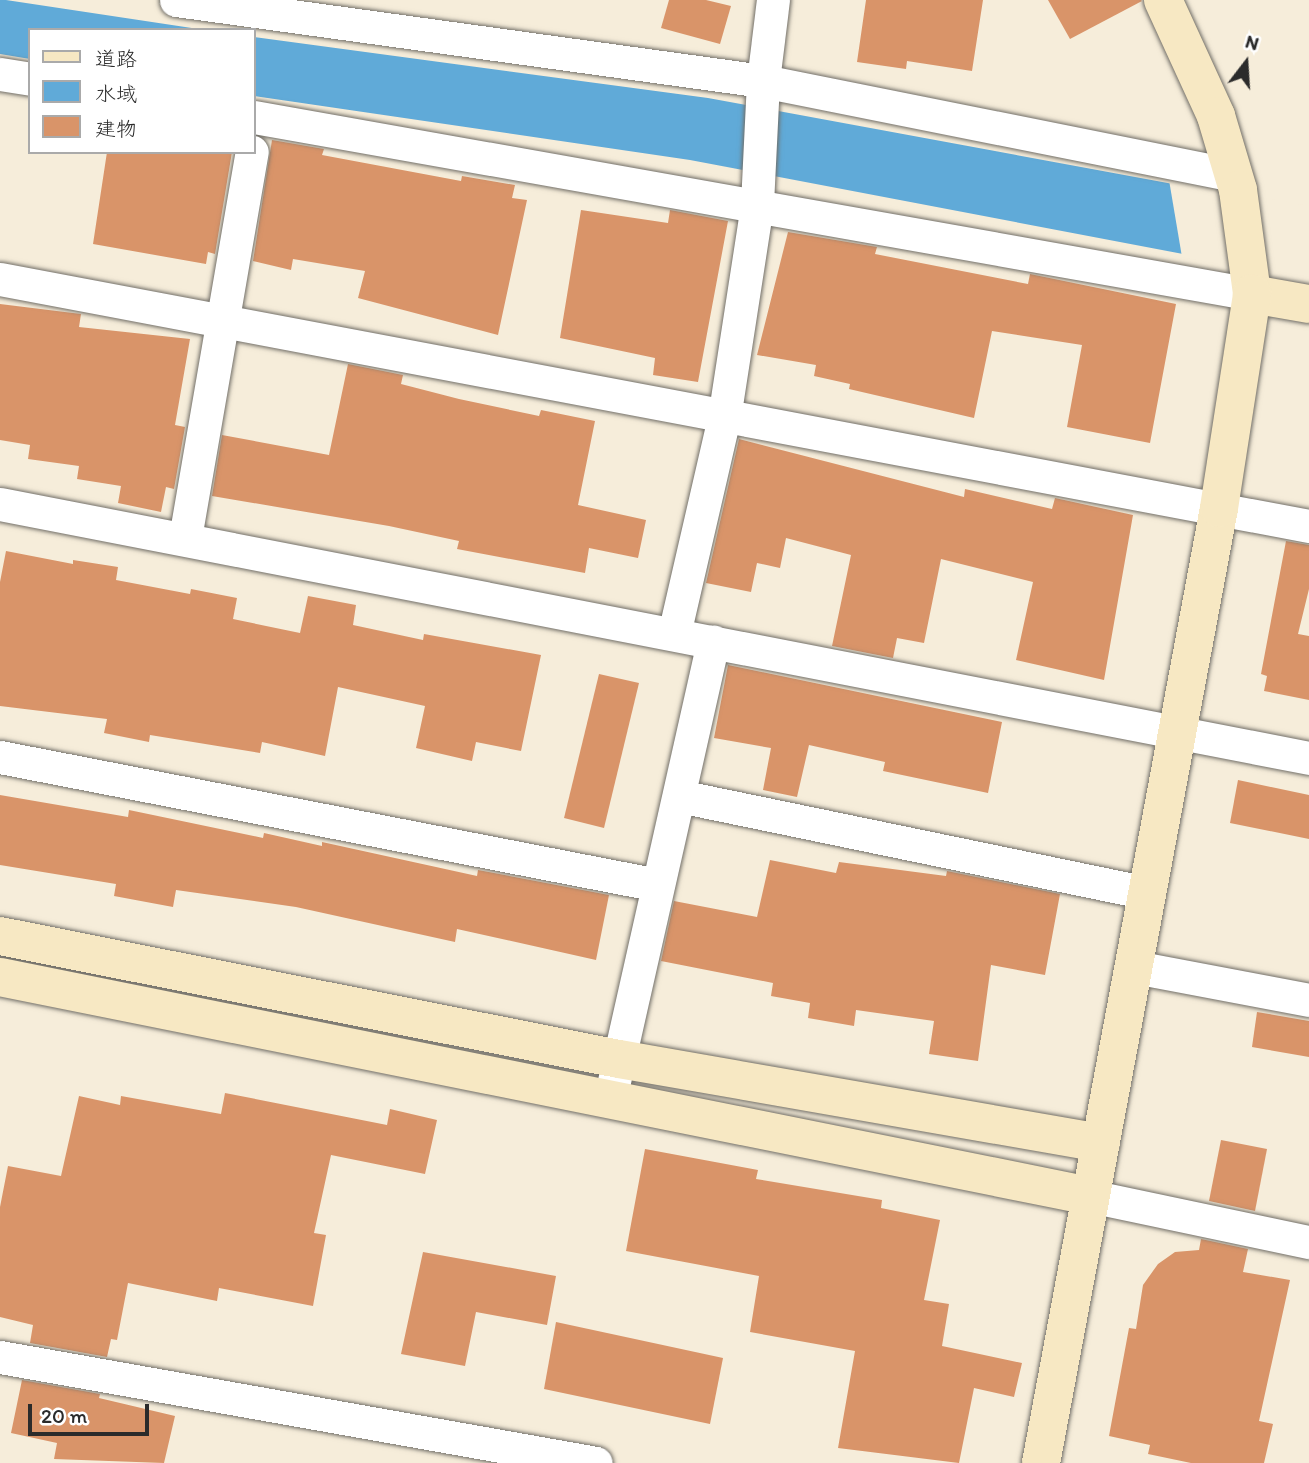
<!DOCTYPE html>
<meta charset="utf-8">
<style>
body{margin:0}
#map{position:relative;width:1309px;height:1463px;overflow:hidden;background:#f6edda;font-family:Itim,"Klee One",sans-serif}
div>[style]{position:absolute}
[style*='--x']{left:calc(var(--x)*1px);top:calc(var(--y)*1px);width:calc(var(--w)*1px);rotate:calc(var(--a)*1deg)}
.water>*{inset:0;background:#60aad8}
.pier>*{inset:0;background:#f6edda}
.building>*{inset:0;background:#d99469}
.roads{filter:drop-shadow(0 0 2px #726f68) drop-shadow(0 0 2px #726f68)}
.street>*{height:33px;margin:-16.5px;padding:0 16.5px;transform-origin:16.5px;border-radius:16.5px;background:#fff}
.secondary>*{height:38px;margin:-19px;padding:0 19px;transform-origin:19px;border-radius:19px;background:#f7e8c3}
span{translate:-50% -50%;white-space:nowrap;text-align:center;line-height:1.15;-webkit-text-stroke:6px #fff;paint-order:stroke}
.legend{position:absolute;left:28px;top:28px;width:228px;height:126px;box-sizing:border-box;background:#fff;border:2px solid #aaa;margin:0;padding:9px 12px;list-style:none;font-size:21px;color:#2b2b2b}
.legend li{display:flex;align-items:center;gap:14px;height:35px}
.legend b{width:35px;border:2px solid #aaa}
.north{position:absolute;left:1211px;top:28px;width:70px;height:70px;-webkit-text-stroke:5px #fff;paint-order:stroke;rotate:17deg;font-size:19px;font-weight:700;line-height:28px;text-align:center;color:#2b2b2b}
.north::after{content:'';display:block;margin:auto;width:24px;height:32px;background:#2b2b2b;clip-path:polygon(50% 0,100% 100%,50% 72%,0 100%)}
.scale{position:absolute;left:28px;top:1404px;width:121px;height:32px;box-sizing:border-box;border:4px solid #2b2b2b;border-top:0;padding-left:9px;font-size:21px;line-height:24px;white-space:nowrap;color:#2b2b2b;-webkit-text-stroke:5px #fff;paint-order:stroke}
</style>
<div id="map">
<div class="water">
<div style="clip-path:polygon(0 0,6px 0,205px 30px,30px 30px,30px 59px,0 54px)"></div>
<div style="clip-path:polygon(254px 37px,708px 98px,1309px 209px,1309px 278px,690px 160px,254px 96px)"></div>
</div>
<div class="pier">
<div style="clip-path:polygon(1169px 180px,1309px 206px,1309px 281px,1182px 257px)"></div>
</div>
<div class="building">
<div style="clip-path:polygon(669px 0,706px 0,731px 6px,720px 44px,661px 28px)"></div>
<div style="clip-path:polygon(866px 0,983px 0,972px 71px,907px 61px,906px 69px,857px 62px)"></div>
<div style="clip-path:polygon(1048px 0,1141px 0,1142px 1px,1070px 39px)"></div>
<div style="clip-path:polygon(272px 140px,324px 149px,322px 155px,461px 181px,462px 176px,515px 185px,512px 198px,527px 200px,498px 335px,358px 298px,365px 271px,293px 259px,291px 270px,253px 261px)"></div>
<div style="clip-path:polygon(107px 152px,232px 152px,215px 254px,208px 252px,206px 264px,93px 244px)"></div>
<div style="clip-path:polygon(581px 210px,668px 223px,670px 210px,728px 221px,698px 382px,653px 375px,655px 358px,560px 338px)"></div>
<div style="clip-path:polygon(788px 232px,877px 247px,875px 254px,1028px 284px,1030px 274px,1176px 304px,1150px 443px,1067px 427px,1082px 345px,992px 331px,974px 418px,849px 389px,850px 384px,814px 376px,816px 365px,757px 355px)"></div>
<div style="clip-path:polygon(0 304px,81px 314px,79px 327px,190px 339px,175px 425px,185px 427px,174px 489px,166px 487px,161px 512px,118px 503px,121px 486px,77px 479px,79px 466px,28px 459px,30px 445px,0 440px)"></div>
<div style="clip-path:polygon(348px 364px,403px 375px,401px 384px,459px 399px,539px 416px,541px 410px,595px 421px,578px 505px,646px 520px,638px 558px,589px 548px,585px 573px,457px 549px,459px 541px,389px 526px,212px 496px,222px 435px,329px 455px)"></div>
<div style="clip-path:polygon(739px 439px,964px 497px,965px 489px,1052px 509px,1055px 498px,1133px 515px,1104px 680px,1016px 660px,1033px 582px,941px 559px,924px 643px,897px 638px,893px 658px,832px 646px,851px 555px,786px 538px,780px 568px,757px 563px,751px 592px,706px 583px)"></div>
<div style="clip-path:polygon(1286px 541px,1309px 545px,1309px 589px,1298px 634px,1309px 636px,1309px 700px,1264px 691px,1267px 676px,1261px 674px)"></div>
<div style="clip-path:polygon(6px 551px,73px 564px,73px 560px,118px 567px,116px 580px,190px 594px,191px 589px,237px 598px,233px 619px,300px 633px,308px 596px,356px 605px,353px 625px,423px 640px,424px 634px,541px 655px,521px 751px,476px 742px,472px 761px,416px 748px,425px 706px,338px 687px,325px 756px,262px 742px,260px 753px,150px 735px,149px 742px,104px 733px,107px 719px,0 706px,0 582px)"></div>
<div style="clip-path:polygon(728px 665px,1002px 722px,988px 793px,883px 771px,885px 762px,809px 745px,797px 797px,763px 790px,771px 748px,714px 738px)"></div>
<div style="clip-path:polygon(599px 674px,639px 683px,604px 828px,564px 818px)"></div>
<div style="clip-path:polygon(1238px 780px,1309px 795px,1309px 839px,1230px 823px)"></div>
<div style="clip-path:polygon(0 795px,128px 817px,129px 810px,263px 838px,264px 833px,322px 846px,322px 842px,477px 876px,478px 870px,609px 895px,596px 960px,457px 929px,455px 942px,296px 907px,176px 890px,173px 907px,114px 896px,116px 884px,0 865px)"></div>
<div style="clip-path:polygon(770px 860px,836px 873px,839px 862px,946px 876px,947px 871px,1060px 894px,1045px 975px,991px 965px,978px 1061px,929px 1054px,934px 1021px,856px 1010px,854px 1026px,808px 1018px,810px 1003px,771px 996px,773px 983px,661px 961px,674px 901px,757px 917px)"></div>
<div style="clip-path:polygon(1257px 1012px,1309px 1021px,1309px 1057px,1252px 1047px)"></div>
<div style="clip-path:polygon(225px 1093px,387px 1125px,390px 1109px,437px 1120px,425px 1174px,331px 1155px,314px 1233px,326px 1235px,313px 1306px,219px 1288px,217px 1301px,128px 1283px,117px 1340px,111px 1339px,107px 1357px,30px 1343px,33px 1325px,0 1317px,0 1207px,8px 1166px,61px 1176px,79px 1096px,120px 1105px,121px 1096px,221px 1114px)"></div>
<div style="clip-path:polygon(1221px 1140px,1267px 1149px,1255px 1211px,1209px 1201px)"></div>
<div style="clip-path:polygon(645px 1149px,758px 1170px,756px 1179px,882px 1200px,881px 1208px,940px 1220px,924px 1300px,949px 1304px,942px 1346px,1022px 1363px,1014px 1397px,974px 1388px,959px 1463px,838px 1448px,855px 1351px,750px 1332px,759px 1276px,626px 1251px)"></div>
<div style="clip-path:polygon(1201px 1239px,1248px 1249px,1243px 1272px,1290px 1280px,1259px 1421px,1273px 1424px,1264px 1463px,1191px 1463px,1148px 1454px,1150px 1445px,1109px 1436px,1129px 1328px,1136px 1329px,1143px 1285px,1158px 1264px,1175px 1252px,1199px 1250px)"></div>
<div style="clip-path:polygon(423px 1252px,556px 1276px,547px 1325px,476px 1312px,465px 1366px,401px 1354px)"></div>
<div style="clip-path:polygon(556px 1322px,723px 1358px,710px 1424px,544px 1389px)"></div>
<div style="clip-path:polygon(22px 1380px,100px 1394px,99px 1398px,175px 1416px,164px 1463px,54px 1459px,57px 1443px,11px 1433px)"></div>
</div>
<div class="roads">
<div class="street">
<div style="--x:176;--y:0;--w:593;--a:7.86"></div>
<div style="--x:763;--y:81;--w:479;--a:11.3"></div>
<div style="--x:0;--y:74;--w:30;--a:9"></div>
<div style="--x:254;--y:117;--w:1014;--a:10.06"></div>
<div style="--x:0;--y:279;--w:1332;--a:10.69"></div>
<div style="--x:0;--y:504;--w:1333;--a:10.98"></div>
<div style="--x:185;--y:538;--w:392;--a:-80.2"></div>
<div style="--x:674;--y:634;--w:222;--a:-77"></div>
<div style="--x:724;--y:418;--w:217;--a:-81.2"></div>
<div style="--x:757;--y:204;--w:123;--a:-87.2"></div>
<div style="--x:763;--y:81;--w:82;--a:-83"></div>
<div style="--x:0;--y:757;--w:670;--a:11.01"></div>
<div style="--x:679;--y:796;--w:480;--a:11.7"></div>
<div style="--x:1135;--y:967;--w:177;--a:10.7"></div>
<div style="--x:610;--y:1099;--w:469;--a:-77.3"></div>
<div style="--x:1090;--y:1196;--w:224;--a:11.9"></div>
<div style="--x:0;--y:1357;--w:605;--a:10.08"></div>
</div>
<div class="secondary">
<div style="--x:1163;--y:0;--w:128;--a:65.4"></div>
<div style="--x:1216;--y:116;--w:77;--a:73.4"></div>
<div style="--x:1238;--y:190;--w:105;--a:82.3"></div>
<div style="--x:1252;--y:294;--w:58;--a:10"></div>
<div style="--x:0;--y:936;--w:631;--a:11.24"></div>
<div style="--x:619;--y:1059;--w:489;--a:9.9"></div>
<div style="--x:0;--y:977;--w:1112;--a:11.36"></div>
<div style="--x:1041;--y:1463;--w:971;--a:-79.44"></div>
<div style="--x:1219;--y:508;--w:217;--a:-81.2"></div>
</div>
</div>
<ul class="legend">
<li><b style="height:9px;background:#f7e8c3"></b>道路</li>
<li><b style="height:19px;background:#60aad8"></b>水域</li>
<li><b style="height:19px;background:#d99469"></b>建物</li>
</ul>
<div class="north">N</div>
<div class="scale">20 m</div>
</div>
